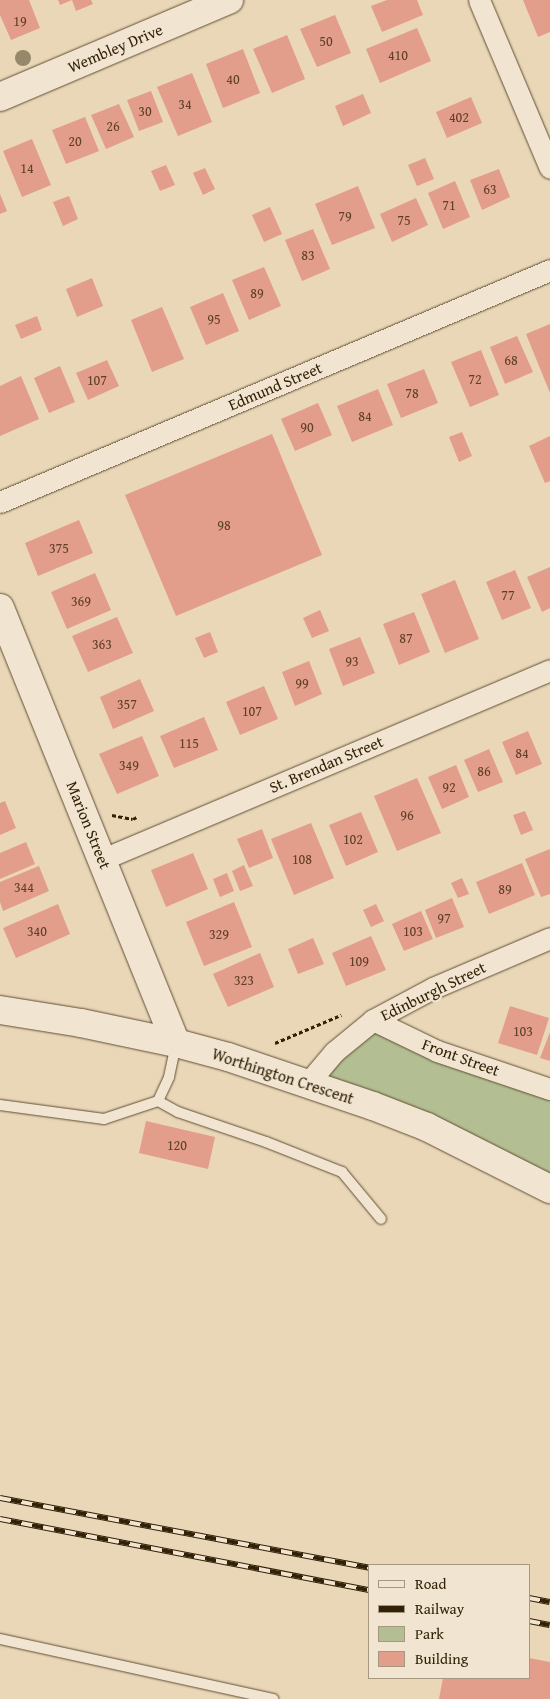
<!DOCTYPE html>
<style>
body{margin:0}
#map{position:relative;width:550px;height:1699px;overflow:hidden;background:#ead7b8;font-family:"Gentium Book Plus",serif}
div>[style]{position:absolute}
[style*='--x']{left:calc(var(--x)*1px);top:calc(var(--y)*1px);width:calc(var(--w)*1px);rotate:calc(var(--a)*1deg)}
.green>*{inset:0;background:#b3bf92}
.building>*{inset:0;background:#e39d8b}
.path>*{height:3px;margin-top:-1.5px;transform-origin:0;background:repeating-linear-gradient(90deg,#322107 0 4px,transparent 0 6.5px)}
.roads{filter:drop-shadow(0 0 1px #604e33) drop-shadow(0 0 1px #604e33)}
.lane>*{height:10px;margin:-5px;padding:0 5px;transform-origin:5px;border-radius:5px;background:#f1e5d1}
.street>*{height:21px;margin:-10.5px;padding:0 10.5px;transform-origin:10.5px;border-radius:10.5px;background:#f1e5d1}
.secondary>*{height:28px;margin:-14px;padding:0 14px;transform-origin:14px;border-radius:14px;background:#f1e5d1}
.rail>*{height:5.5px;margin-top:-2.75px;transform-origin:0;background:repeating-linear-gradient(90deg,#f1e5d1 0 11px,#322107 0 22px);box-sizing:border-box;border-block:1px solid #322107}
.trees>*{width:16px;height:16px;margin:-8px;border-radius:50%;background:#96886a}
span{translate:-50% -50%;white-space:nowrap;text-align:center;line-height:1.15;-webkit-text-stroke:4.5px #f1e5d1;paint-order:stroke}
.number-label{font-size:14px;color:#5e4028}
.number-label span{-webkit-text-stroke-width:0}
.street-label{font-size:16px;color:#322107}
.legend{position:absolute;left:368px;top:1564px;width:162px;height:115px;box-sizing:border-box;background:#f1e5d1;border:1px solid #a59780;margin:0;padding:6px 9px;list-style:none;font-size:15px;color:#322107}
.legend li{display:flex;align-items:center;gap:10px;height:25px}
.legend b{width:25px;border:1px solid #a59780}
</style>
<div id="map">
<div class="green">
<div style="clip-path:polygon(377px 1020px,550px 1087px,550px 1192px,308px 1087px)"></div>
</div>
<div class="building">
<div style="clip-path:polygon(0 0,29px 0,40px 28px,11px 40px,0 15px)"></div>
<div style="clip-path:polygon(58px 0,91px 0,93px 4px,76px 11px,72px 0,60px 5px)"></div>
<div style="clip-path:polygon(387px 0,417px 0,423px 15px,382px 32px,371px 6px)"></div>
<div style="clip-path:polygon(523px 0,550px 0,550px 32px,538px 37px)"></div>
<div style="clip-path:polygon(335px 15px,351px 53px,317px 67px,300px 29px)"></div>
<div style="clip-path:polygon(417px 28px,431px 61px,380px 83px,366px 49px)"></div>
<div style="clip-path:polygon(287px 35px,305px 79px,272px 93px,253px 49px)"></div>
<div style="clip-path:polygon(243px 49px,260px 93px,223px 108px,206px 64px)"></div>
<div style="clip-path:polygon(192px 73px,212px 122px,178px 136px,157px 87px)"></div>
<div style="clip-path:polygon(151px 91px,163px 122px,139px 131px,127px 100px)"></div>
<div style="clip-path:polygon(363px 94px,371px 113px,343px 126px,335px 106px)"></div>
<div style="clip-path:polygon(471px 97px,482px 123px,447px 138px,436px 112px)"></div>
<div style="clip-path:polygon(119px 104px,134px 137px,106px 149px,91px 115px)"></div>
<div style="clip-path:polygon(85px 117px,99px 151px,66px 164px,52px 130px)"></div>
<div style="clip-path:polygon(32px 139px,51px 185px,22px 197px,3px 151px)"></div>
<div style="clip-path:polygon(425px 158px,434px 179px,417px 186px,408px 165px)"></div>
<div style="clip-path:polygon(166px 165px,175px 185px,160px 191px,151px 171px)"></div>
<div style="clip-path:polygon(205px 168px,215px 189px,203px 195px,193px 173px)"></div>
<div style="clip-path:polygon(499px 169px,510px 197px,482px 210px,470px 180px)"></div>
<div style="clip-path:polygon(455px 181px,470px 217px,443px 229px,428px 193px)"></div>
<div style="clip-path:polygon(358px 186px,375px 228px,332px 245px,315px 204px)"></div>
<div style="clip-path:polygon(0 194px,7px 211px,0 214px)"></div>
<div style="clip-path:polygon(69px 196px,78px 219px,63px 226px,53px 202px)"></div>
<div style="clip-path:polygon(416px 198px,428px 225px,392px 242px,380px 214px)"></div>
<div style="clip-path:polygon(270px 207px,282px 234px,264px 242px,252px 215px)"></div>
<div style="clip-path:polygon(313px 229px,330px 269px,302px 281px,285px 240px)"></div>
<div style="clip-path:polygon(264px 267px,281px 306px,249px 320px,232px 280px)"></div>
<div style="clip-path:polygon(92px 278px,103px 306px,77px 317px,66px 289px)"></div>
<div style="clip-path:polygon(223px 293px,239px 331px,206px 345px,190px 307px)"></div>
<div style="clip-path:polygon(162px 307px,184px 359px,152px 372px,131px 320px)"></div>
<div style="clip-path:polygon(37px 316px,42px 330px,21px 339px,15px 325px)"></div>
<div style="clip-path:polygon(550px 324px,550px 393px,526px 334px)"></div>
<div style="clip-path:polygon(517px 336px,533px 372px,505px 384px,490px 347px)"></div>
<div style="clip-path:polygon(481px 350px,499px 395px,470px 407px,451px 362px)"></div>
<div style="clip-path:polygon(107px 360px,119px 386px,88px 400px,76px 373px)"></div>
<div style="clip-path:polygon(60px 366px,75px 402px,49px 413px,34px 378px)"></div>
<div style="clip-path:polygon(424px 369px,438px 403px,401px 418px,387px 384px)"></div>
<div style="clip-path:polygon(21px 376px,39px 419px,0 436px,0 386px)"></div>
<div style="clip-path:polygon(378px 389px,393px 425px,352px 442px,337px 406px)"></div>
<div style="clip-path:polygon(318px 403px,332px 435px,295px 451px,281px 419px)"></div>
<div style="clip-path:polygon(462px 432px,472px 456px,459px 462px,449px 437px)"></div>
<div style="clip-path:polygon(272px 434px,322px 555px,176px 616px,125px 495px)"></div>
<div style="clip-path:polygon(550px 436px,550px 481px,545px 483px,529px 446px)"></div>
<div style="clip-path:polygon(79px 520px,93px 553px,38px 576px,25px 543px)"></div>
<div style="clip-path:polygon(550px 567px,550px 608px,542px 612px,527px 577px)"></div>
<div style="clip-path:polygon(515px 570px,531px 608px,502px 620px,486px 582px)"></div>
<div style="clip-path:polygon(95px 573px,111px 610px,67px 629px,51px 592px)"></div>
<div style="clip-path:polygon(455px 580px,479px 639px,445px 653px,421px 594px)"></div>
<div style="clip-path:polygon(320px 610px,329px 631px,312px 638px,303px 618px)"></div>
<div style="clip-path:polygon(414px 612px,430px 652px,399px 665px,383px 624px)"></div>
<div style="clip-path:polygon(117px 617px,133px 653px,88px 672px,72px 636px)"></div>
<div style="clip-path:polygon(210px 632px,218px 652px,204px 658px,195px 638px)"></div>
<div style="clip-path:polygon(360px 637px,375px 673px,343px 686px,329px 649px)"></div>
<div style="clip-path:polygon(309px 661px,322px 694px,295px 706px,282px 672px)"></div>
<div style="clip-path:polygon(140px 679px,154px 711px,113px 729px,100px 697px)"></div>
<div style="clip-path:polygon(264px 686px,278px 719px,240px 735px,226px 702px)"></div>
<div style="clip-path:polygon(204px 717px,218px 750px,174px 768px,160px 736px)"></div>
<div style="clip-path:polygon(528px 731px,542px 764px,516px 775px,502px 742px)"></div>
<div style="clip-path:polygon(142px 736px,159px 776px,117px 794px,99px 754px)"></div>
<div style="clip-path:polygon(489px 749px,503px 782px,478px 792px,464px 760px)"></div>
<div style="clip-path:polygon(456px 765px,469px 797px,442px 809px,428px 777px)"></div>
<div style="clip-path:polygon(417px 778px,441px 833px,397px 851px,374px 796px)"></div>
<div style="clip-path:polygon(5px 801px,16px 828px,0 835px,0 803px)"></div>
<div style="clip-path:polygon(525px 811px,533px 830px,521px 835px,513px 815px)"></div>
<div style="clip-path:polygon(361px 812px,378px 852px,346px 866px,329px 825px)"></div>
<div style="clip-path:polygon(311px 823px,334px 878px,294px 895px,271px 839px)"></div>
<div style="clip-path:polygon(262px 829px,273px 858px,249px 868px,237px 839px)"></div>
<div style="clip-path:polygon(26px 842px,35px 864px,0 879px,0 853px)"></div>
<div style="clip-path:polygon(550px 849px,550px 894px,541px 897px,525px 859px)"></div>
<div style="clip-path:polygon(193px 853px,208px 889px,166px 907px,151px 870px)"></div>
<div style="clip-path:polygon(522px 863px,535px 895px,489px 914px,476px 882px)"></div>
<div style="clip-path:polygon(244px 865px,253px 886px,240px 891px,232px 871px)"></div>
<div style="clip-path:polygon(39px 866px,49px 891px,3px 911px,0 902px,0 882px)"></div>
<div style="clip-path:polygon(227px 873px,234px 891px,220px 897px,213px 879px)"></div>
<div style="clip-path:polygon(462px 878px,469px 894px,458px 898px,451px 883px)"></div>
<div style="clip-path:polygon(452px 898px,464px 927px,436px 938px,425px 910px)"></div>
<div style="clip-path:polygon(234px 902px,252px 947px,204px 966px,186px 922px)"></div>
<div style="clip-path:polygon(58px 904px,70px 934px,16px 958px,3px 928px)"></div>
<div style="clip-path:polygon(376px 904px,384px 921px,371px 927px,363px 910px)"></div>
<div style="clip-path:polygon(421px 911px,433px 939px,404px 951px,392px 924px)"></div>
<div style="clip-path:polygon(371px 936px,386px 970px,346px 986px,332px 953px)"></div>
<div style="clip-path:polygon(313px 938px,324px 964px,298px 974px,288px 949px)"></div>
<div style="clip-path:polygon(260px 953px,274px 987px,228px 1007px,213px 974px)"></div>
<div style="clip-path:polygon(510px 1006px,549px 1018px,537px 1055px,498px 1043px)"></div>
<div style="clip-path:polygon(550px 1032px,550px 1061px,540px 1058px)"></div>
<div style="clip-path:polygon(146px 1121px,215px 1137px,208px 1169px,139px 1153px)"></div>
<div style="clip-path:polygon(529px 1658px,550px 1662px,550px 1699px,439px 1699px,443px 1678px,529px 1678px)"></div>
</div>
<div class="path">
<div style="--x:112;--y:815;--w:21;--a:11"></div>
<div style="--x:133;--y:819;--w:4;--a:-27"></div>
<div style="--x:275;--y:1043;--w:72;--a:-23"></div>
</div>
<div class="roads">
<div class="lane">
<div style="--x:158;--y:1101;--w:23;--a:29"></div>
<div style="--x:178;--y:1112;--w:93;--a:18.8"></div>
<div style="--x:266;--y:1142;--w:82;--a:21.5"></div>
<div style="--x:342;--y:1172;--w:61;--a:50.3"></div>
<div style="--x:0;--y:1105;--w:105;--a:7.7"></div>
<div style="--x:104;--y:1119;--w:57;--a:-18.4"></div>
<div style="--x:158;--y:1101;--w:26;--a:-65"></div>
<div style="--x:169;--y:1077;--w:34;--a:-78"></div>
<div style="--x:0;--y:1639;--w:280;--a:12.4"></div>
</div>
<div class="street">
<div style="--x:479;--y:0;--w:182;--a:67.1"></div>
<div style="--x:0;--y:502;--w:597;--a:-22.87"></div>
<div style="--x:103;--y:859;--w:485;--a:-22.9"></div>
<div style="--x:373;--y:1020;--w:71;--a:25.8"></div>
<div style="--x:437;--y:1051;--w:119;--a:18.6"></div>
<div style="--x:307;--y:1084;--w:42;--a:-49.8"></div>
<div style="--x:334;--y:1052;--w:50;--a:-39.4"></div>
<div style="--x:373;--y:1020;--w:68;--a:-28.1"></div>
<div style="--x:433;--y:988;--w:127;--a:-23.1"></div>
</div>
<div class="secondary">
<div style="--x:0;--y:97;--w:249;--a:-23"></div>
<div style="--x:0;--y:608;--w:469;--a:68"></div>
<div style="--x:0;--y:1010;--w:82;--a:9.1"></div>
<div style="--x:81;--y:1023;--w:97;--a:11.9"></div>
<div style="--x:176;--y:1043;--w:54;--a:15.1"></div>
<div style="--x:228;--y:1057;--w:153;--a:18.7"></div>
<div style="--x:373;--y:1106;--w:58;--a:21.3"></div>
<div style="--x:427;--y:1127;--w:138;--a:26.8"></div>
</div>
</div>
<div class="rail">
<div style="--x:0;--y:1498;--w:376;--a:10.7"></div>
<div style="--x:0;--y:1519;--w:376;--a:10.9"></div>
<div style="--x:529;--y:1598;--w:21;--a:11"></div>
<div style="--x:529;--y:1621;--w:21;--a:11"></div>
</div>
<div class="trees">
<div style="left:23px;top:58px"></div>
</div>
<div class="number-label">
<span style="left:20px;top:21px">19</span>
<span style="left:326px;top:41px">50</span>
<span style="left:398px;top:55px">410</span>
<span style="left:233px;top:79px">40</span>
<span style="left:185px;top:104px">34</span>
<span style="left:145px;top:111px">30</span>
<span style="left:459px;top:117px">402</span>
<span style="left:113px;top:126px">26</span>
<span style="left:75px;top:141px">20</span>
<span style="left:27px;top:168px">14</span>
<span style="left:490px;top:189px">63</span>
<span style="left:449px;top:205px">71</span>
<span style="left:345px;top:216px">79</span>
<span style="left:404px;top:220px">75</span>
<span style="left:308px;top:255px">83</span>
<span style="left:257px;top:293px">89</span>
<span style="left:214px;top:319px">95</span>
<span style="left:511px;top:360px">68</span>
<span style="left:475px;top:379px">72</span>
<span style="left:97px;top:380px">107</span>
<span style="left:412px;top:393px">78</span>
<span style="left:365px;top:416px">84</span>
<span style="left:307px;top:427px">90</span>
<span style="left:224px;top:525px">98</span>
<span style="left:59px;top:548px">375</span>
<span style="left:508px;top:595px">77</span>
<span style="left:81px;top:601px">369</span>
<span style="left:406px;top:638px">87</span>
<span style="left:102px;top:644px">363</span>
<span style="left:352px;top:661px">93</span>
<span style="left:302px;top:683px">99</span>
<span style="left:127px;top:704px">357</span>
<span style="left:252px;top:711px">107</span>
<span style="left:189px;top:743px">115</span>
<span style="left:522px;top:753px">84</span>
<span style="left:129px;top:765px">349</span>
<span style="left:484px;top:771px">86</span>
<span style="left:449px;top:787px">92</span>
<span style="left:407px;top:815px">96</span>
<span style="left:353px;top:839px">102</span>
<span style="left:302px;top:859px">108</span>
<span style="left:24px;top:887px">344</span>
<span style="left:505px;top:889px">89</span>
<span style="left:444px;top:918px">97</span>
<span style="left:37px;top:931px">340</span>
<span style="left:413px;top:931px">103</span>
<span style="left:219px;top:934px">329</span>
<span style="left:359px;top:961px">109</span>
<span style="left:244px;top:980px">323</span>
<span style="left:523px;top:1031px">103</span>
<span style="left:177px;top:1145px">120</span>
</div>
<div class="street-label">
<span style="left:115px;top:48px;rotate:-23deg">Wembley Drive</span>
<span style="left:275px;top:386px;rotate:-23deg">Edmund Street</span>
<span style="left:326px;top:764px;rotate:-23deg">St. Brendan Street</span>
<span style="left:89px;top:825px;rotate:68deg">Marion Street</span>
<span style="left:433px;top:991px;rotate:-26deg">Edinburgh Street</span>
<span style="left:461px;top:1057px;rotate:20deg">Front Street</span>
<span style="left:283px;top:1076px;rotate:18deg">Worthington Crescent</span>
</div>
<ul class="legend">
<li><b style="height:6px;background:#f1e5d1"></b>Road</li>
<li><b style="height:6px;background:#322107"></b>Railway</li>
<li><b style="height:14px;background:#b3bf92"></b>Park</li>
<li><b style="height:14px;background:#e39d8b"></b>Building</li>
</ul>
</div>
